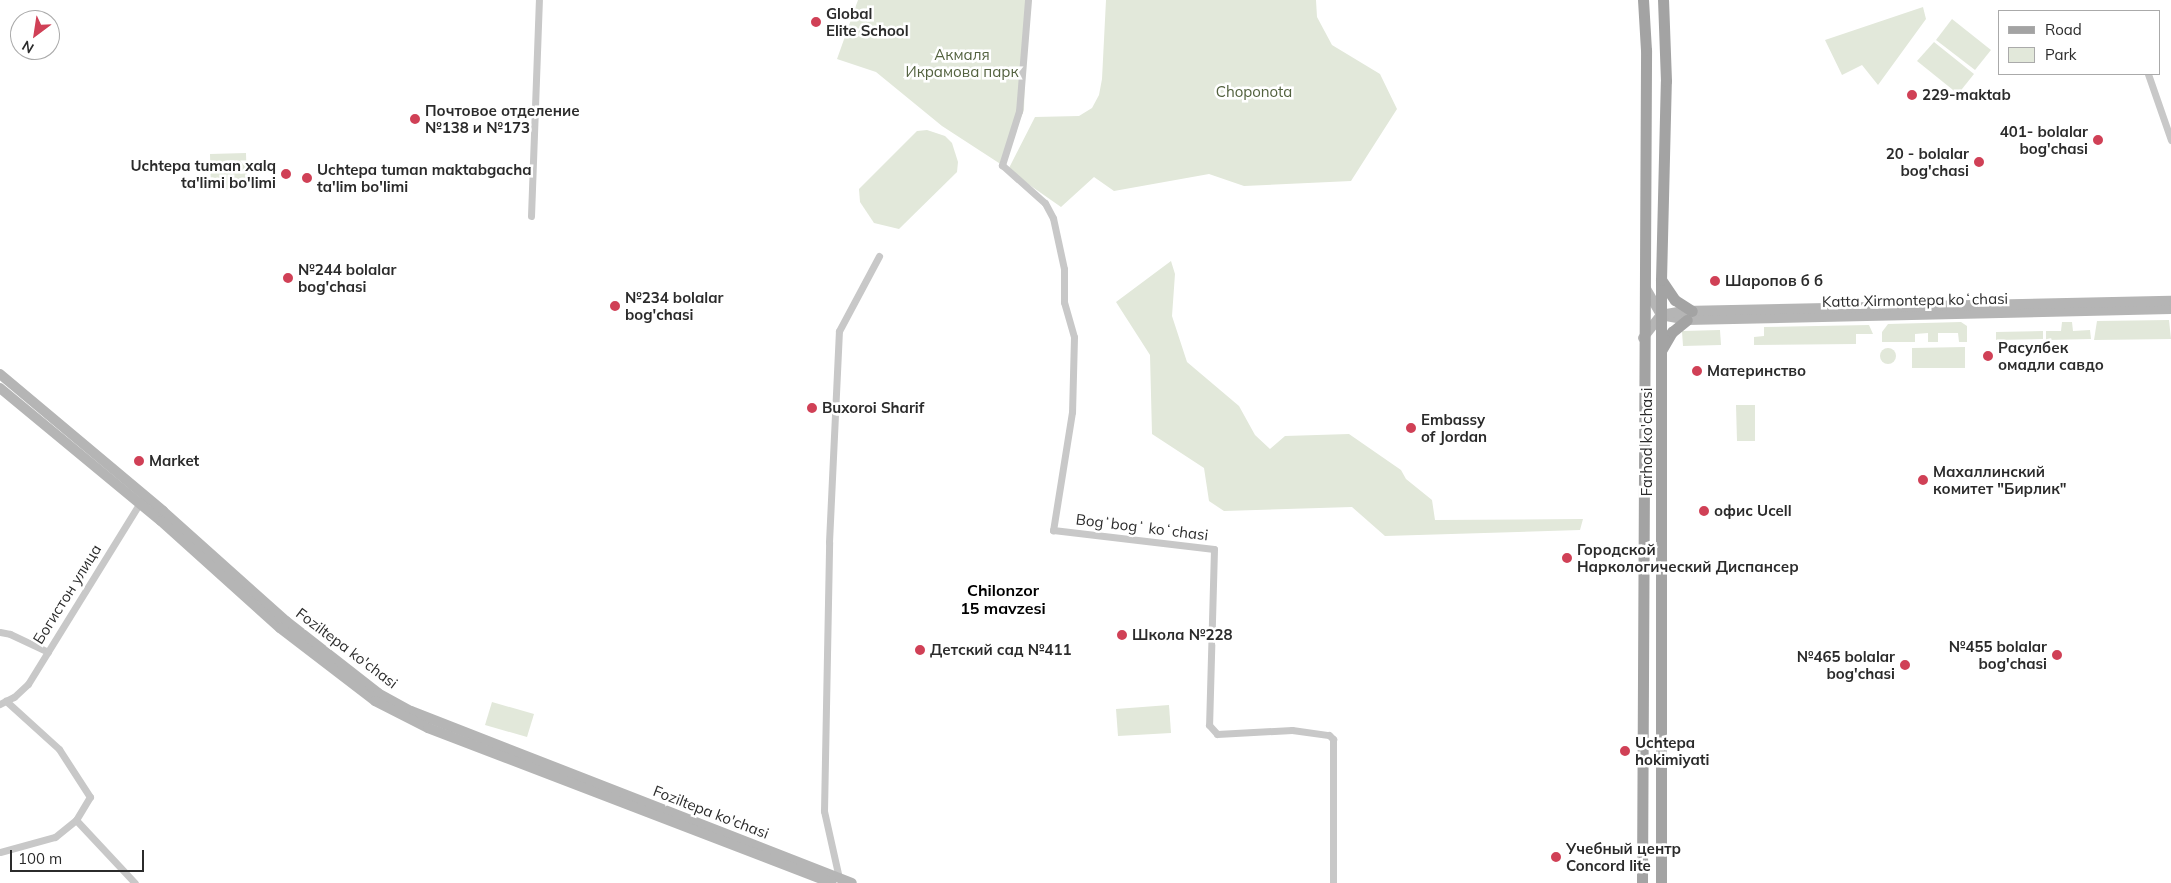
<!DOCTYPE html>
<meta charset="utf-8">
<style>
body{margin:0}
#map{position:relative;width:2171px;height:883px;overflow:hidden;background:#fff;font-family:Mulish,sans-serif}
div>[style]{position:absolute}
[style*='--x']{left:calc(var(--x)*1px);top:calc(var(--y)*1px);width:calc(var(--w)*1px);rotate:calc(var(--a)*1deg)}
.green>*{inset:0;background:#e2e8da}
.round{border-radius:50%}
.street>*{height:7px;margin:-3.5px;padding:0 3.5px;transform-origin:3.5px;border-radius:3.5px;background:#c8c8c8}
.secondary>*{height:10px;margin:-5px;padding:0 5px;transform-origin:5px;border-radius:5px;background:#b5b5b5}
.primary>*{height:11px;margin:-5.5px;padding:0 5.5px;transform-origin:5.5px;border-radius:5.5px;background:#a3a3a3}
.dots>*{width:14px;height:14px;translate:-50% -50%;box-sizing:border-box;border:2px solid #fff;border-radius:50%}
span{translate:-50% -50%;white-space:nowrap;text-align:center;line-height:1.15;-webkit-text-stroke:5px #fff;paint-order:stroke}
.poi-label{font-size:15px;color:#2b2b2b;font-weight:700}
.left{translate:0 -50%;text-align:left}
.right{translate:-100% -50%;text-align:right}
.park-label{font-size:15px;color:#52613e}
.street-label{font-size:15px;color:#2b2b2b}
.neighbourhood-label{font-size:16px;color:#000;font-weight:700}
.legend{position:absolute;left:1998px;top:10px;width:162px;height:65px;box-sizing:border-box;background:#fff;border:1px solid #aaa;margin:0;padding:6px 9px;list-style:none;font-size:15px;color:#2b2b2b}
.legend li{display:flex;align-items:center;gap:10px;height:25px}
.legend b{width:25px;border:1px solid #aaa}
.north{position:absolute;left:10px;top:10px;width:50px;height:50px;box-sizing:border-box;background:#fff;border:1px solid #aaa;border-radius:50%;rotate:211deg;font-size:14px;font-weight:700;line-height:20px;text-align:center;color:#2b2b2b}
.north::after{content:'';display:block;margin:auto;width:18px;height:22px;background:#d04056;clip-path:polygon(50% 0,100% 100%,50% 72%,0 100%)}
.scale{position:absolute;left:10px;top:850px;width:134px;height:22px;box-sizing:border-box;border:2px solid #2b2b2b;border-top:0;padding-left:6px;font-size:15px;line-height:18px;white-space:nowrap;color:#2b2b2b;-webkit-text-stroke:4px #fff;paint-order:stroke}
</style>
<div id="map">
<div class="green">
<div style="clip-path:polygon(858px 0,1027px 0,1024px 110px,1002px 165px,942px 126px,876px 72px,837px 59px)"></div>
<div style="clip-path:polygon(1106px 0,1316px 0,1317px 17px,1332px 45px,1380px 74px,1397px 109px,1351px 181px,1244px 186px,1209px 174px,1114px 191px,1094px 177px,1061px 207px,1008px 170px,1035px 117px,1079px 116px,1092px 108px,1099px 95px,1102px 79px)"></div>
<div style="clip-path:polygon(1923px 7px,1926px 19px,1878px 85px,1862px 65px,1842px 75px,1825px 40px)"></div>
<div style="clip-path:polygon(1952px 19px,1991px 50px,1975px 70px,1936px 40px)"></div>
<div style="clip-path:polygon(1934px 42px,1974px 74px,1958px 94px,1917px 61px)"></div>
<div style="clip-path:polygon(927px 130px,945px 136px,952px 143px,958px 162px,957px 172px,899px 229px,874px 223px,860px 202px,859px 189px,917px 131px)"></div>
<div style="clip-path:polygon(246px 153px,247px 189px,211px 190px,210px 154px)"></div>
<div style="clip-path:polygon(1171px 261px,1175px 274px,1172px 316px,1187px 362px,1239px 406px,1255px 435px,1270px 449px,1285px 436px,1349px 434px,1401px 470px,1406px 479px,1432px 500px,1435px 520px,1583px 519px,1580px 530px,1385px 536px,1352px 507px,1224px 511px,1209px 501px,1204px 468px,1152px 434px,1150px 355px,1116px 302px)"></div>
<div style="clip-path:polygon(2169px 320px,2171px 339px,2094px 340px,2097px 321px)"></div>
<div style="clip-path:polygon(1961px 322px,1967px 326px,1967px 342px,1959px 342px,1958px 333px,1938px 333px,1938px 342px,1928px 342px,1928px 333px,1915px 334px,1915px 342px,1882px 342px,1882px 332px,1888px 324px)"></div>
<div style="clip-path:polygon(2062px 322px,2072px 322px,2073px 331px,2090px 330px,2091px 339px,2046px 340px,2046px 331px,2061px 331px)"></div>
<div style="clip-path:polygon(1869px 325px,1873px 334px,1856px 334px,1856px 344px,1754px 345px,1754px 337px,1764px 336px,1764px 327px)"></div>
<div style="clip-path:polygon(1720px 330px,1721px 345px,1683px 346px,1682px 331px)"></div>
<div style="clip-path:polygon(2043px 331px,2043px 339px,1996px 340px,1996px 332px)"></div>
<div style="clip-path:polygon(1965px 347px,1965px 368px,1912px 368px,1912px 348px)"></div>
<div class="round" style="left:1880px;top:348px;width:16px;height:16px"></div>
<div style="clip-path:polygon(1736px 405px,1755px 405px,1755px 441px,1737px 441px)"></div>
<div style="clip-path:polygon(492px 702px,534px 714px,527px 737px,485px 725px)"></div>
<div style="clip-path:polygon(1169px 705px,1171px 733px,1118px 736px,1116px 709px)"></div>
</div>
<div class="street">
<div style="--x:1028;--y:0;--w:111;--a:94.6"></div>
<div style="--x:1019;--y:111;--w:57;--a:107.5"></div>
<div style="--x:1002;--y:165;--w:57;--a:41.5"></div>
<div style="--x:1045;--y:203;--w:17;--a:62"></div>
<div style="--x:1053;--y:218;--w:52;--a:77.8"></div>
<div style="--x:1064;--y:269;--w:33;--a:90"></div>
<div style="--x:1064;--y:302;--w:36;--a:74"></div>
<div style="--x:1074;--y:337;--w:75;--a:91.5"></div>
<div style="--x:1072;--y:412;--w:120;--a:99.1"></div>
<div style="--x:1053;--y:530;--w:162;--a:6.7"></div>
<div style="--x:1214;--y:549;--w:176;--a:91.6"></div>
<div style="--x:1209;--y:725;--w:12;--a:48"></div>
<div style="--x:1217;--y:734;--w:75;--a:-3.1"></div>
<div style="--x:1292;--y:730;--w:37;--a:8"></div>
<div style="--x:1329;--y:735;--w:6;--a:45"></div>
<div style="--x:1333;--y:739;--w:144;--a:90"></div>
<div style="--x:2148;--y:74;--w:70;--a:70.8"></div>
<div style="--x:531;--y:216;--w:216;--a:-87.9"></div>
<div style="--x:0;--y:632;--w:10;--a:11"></div>
<div style="--x:10;--y:634;--w:42;--a:25.3"></div>
<div style="--x:0;--y:704;--w:16;--a:-27"></div>
<div style="--x:14;--y:697;--w:19;--a:-43"></div>
<div style="--x:28;--y:684;--w:215;--a:-58.3"></div>
<div style="--x:76;--y:820;--w:86;--a:46.9"></div>
<div style="--x:0;--y:852;--w:57;--a:-15.3"></div>
<div style="--x:55;--y:837;--w:27;--a:-39"></div>
<div style="--x:76;--y:820;--w:27;--a:-59"></div>
<div style="--x:90;--y:797;--w:57;--a:-122.9"></div>
<div style="--x:59;--y:749;--w:72;--a:-137.8"></div>
<div style="--x:839;--y:878;--w:69;--a:-102.6"></div>
<div style="--x:824;--y:811;--w:269;--a:-88.9"></div>
<div style="--x:829;--y:542;--w:211;--a:-87.3"></div>
<div style="--x:839;--y:331;--w:85;--a:-61.9"></div>
</div>
<div class="secondary">
<div style="--x:1645;--y:287;--w:32;--a:60"></div>
<div style="--x:1661;--y:315;--w:26;--a:11"></div>
<div style="--x:1687;--y:320;--w:484;--a:-1.3"></div>
<div style="--x:1643;--y:338;--w:29;--a:-52"></div>
<div style="--x:1661;--y:315;--w:23;--a:-10"></div>
<div style="--x:1684;--y:311;--w:487;--a:-1.2"></div>
<div style="--x:0;--y:374;--w:213;--a:40"></div>
<div style="--x:163;--y:511;--w:165;--a:41.8"></div>
<div style="--x:286;--y:621;--w:117;--a:38"></div>
<div style="--x:378;--y:693;--w:38;--a:29"></div>
<div style="--x:411;--y:711;--w:473;--a:21.3"></div>
<div style="--x:0;--y:388;--w:209;--a:39.6"></div>
<div style="--x:161;--y:521;--w:160;--a:42"></div>
<div style="--x:280;--y:628;--w:120;--a:37.5"></div>
<div style="--x:375;--y:701;--w:59;--a:27"></div>
<div style="--x:428;--y:728;--w:432;--a:21"></div>
</div>
<div class="primary">
<div style="--x:1662;--y:281;--w:23;--a:56"></div>
<div style="--x:1675;--y:300;--w:20;--a:33"></div>
<div style="--x:1662;--y:349;--w:20;--a:-60"></div>
<div style="--x:1672;--y:332;--w:19;--a:-39"></div>
<div style="--x:1642;--y:883;--w:833;--a:-89.72"></div>
<div style="--x:1646;--y:50;--w:50;--a:-93.4"></div>
<div style="--x:1661;--y:883;--w:603;--a:-90"></div>
<div style="--x:1661;--y:280;--w:199;--a:-88.6"></div>
<div style="--x:1666;--y:81;--w:81;--a:-92.1"></div>
</div>
<div class="dots">
<div style="left:816px;top:22px;background:#d04056"></div>
<div style="left:1912px;top:95px;background:#d04056"></div>
<div style="left:415px;top:119px;background:#d04056"></div>
<div style="left:2098px;top:140px;background:#d04056"></div>
<div style="left:1979px;top:162px;background:#d04056"></div>
<div style="left:286px;top:174px;background:#d04056"></div>
<div style="left:307px;top:178px;background:#d04056"></div>
<div style="left:288px;top:278px;background:#d04056"></div>
<div style="left:1715px;top:281px;background:#d04056"></div>
<div style="left:615px;top:306px;background:#d04056"></div>
<div style="left:1988px;top:356px;background:#d04056"></div>
<div style="left:1697px;top:371px;background:#d04056"></div>
<div style="left:812px;top:408px;background:#d04056"></div>
<div style="left:1411px;top:428px;background:#d04056"></div>
<div style="left:139px;top:461px;background:#d04056"></div>
<div style="left:1923px;top:480px;background:#d04056"></div>
<div style="left:1704px;top:511px;background:#d04056"></div>
<div style="left:1567px;top:558px;background:#d04056"></div>
<div style="left:1122px;top:635px;background:#d04056"></div>
<div style="left:920px;top:650px;background:#d04056"></div>
<div style="left:2057px;top:655px;background:#d04056"></div>
<div style="left:1905px;top:665px;background:#d04056"></div>
<div style="left:1625px;top:751px;background:#d04056"></div>
<div style="left:1556px;top:857px;background:#d04056"></div>
</div>
<div class="poi-label">
<span class="left" style="left:826px;top:22px">Global<br>Elite School</span>
<span class="left" style="left:1922px;top:95px">229-maktab</span>
<span class="left" style="left:425px;top:119px">Почтовое отделение<br>№138 и №173</span>
<span class="right" style="left:2088px;top:140px">401- bolalar<br>bog'chasi</span>
<span class="right" style="left:1969px;top:162px">20 - bolalar<br>bog'chasi</span>
<span class="right" style="left:276px;top:174px">Uchtepa tuman xalq<br>ta'limi bo'limi</span>
<span class="left" style="left:317px;top:178px">Uchtepa tuman maktabgacha<br>ta'lim bo'limi</span>
<span class="left" style="left:298px;top:278px">№244 bolalar<br>bog'chasi</span>
<span class="left" style="left:1725px;top:281px">Шаропов б б</span>
<span class="left" style="left:625px;top:306px">№234 bolalar<br>bog'chasi</span>
<span class="left" style="left:1998px;top:356px">Расулбек<br>омадли савдо</span>
<span class="left" style="left:1707px;top:371px">Материнство</span>
<span class="left" style="left:822px;top:408px">Buxoroi Sharif</span>
<span class="left" style="left:1421px;top:428px">Embassy<br>of Jordan</span>
<span class="left" style="left:149px;top:461px">Market</span>
<span class="left" style="left:1933px;top:480px">Махаллинский<br>комитет "Бирлик"</span>
<span class="left" style="left:1714px;top:511px">офис Ucell</span>
<span class="left" style="left:1577px;top:558px">Городской<br>Наркологический Диспансер</span>
<span class="left" style="left:1132px;top:635px">Школа №228</span>
<span class="right" style="left:2047px;top:655px">№455 bolalar<br>bog'chasi</span>
<span class="left" style="left:930px;top:650px">Детский сад №411</span>
<span class="right" style="left:1895px;top:665px">№465 bolalar<br>bog'chasi</span>
<span class="left" style="left:1635px;top:751px">Uchtepa<br>hokimiyati</span>
<span class="left" style="left:1566px;top:857px">Учебный центр<br>Concord lite</span>
</div>
<div class="park-label">
<span style="left:962px;top:63px">Акмаля<br>Икрамова парк</span>
<span style="left:1254px;top:92px">Choponota</span>
</div>
<div class="street-label">
<span style="left:1915px;top:300px;rotate:-1deg">Katta Xirmontepa koʻchasi</span>
<span style="left:1647px;top:442px;rotate:-90deg">Farhod ko'chasi</span>
<span style="left:1142px;top:527px;rotate:7deg">Bogʻbogʻ koʻchasi</span>
<span style="left:67px;top:594px;rotate:-58deg">Богистон улица</span>
<span style="left:347px;top:648px;rotate:37deg">Foziltepa ko'chasi</span>
<span style="left:711px;top:812px;rotate:21deg">Foziltepa ko'chasi</span>
</div>
<div class="neighbourhood-label">
<span style="left:1003px;top:599px">Chilonzor<br>15 mavzesi</span>
</div>
<ul class="legend">
<li><b style="height:6px;background:#a3a3a3"></b>Road</li>
<li><b style="height:14px;background:#e2e8da"></b>Park</li>
</ul>
<div class="north">N</div>
<div class="scale">100 m</div>
</div>
